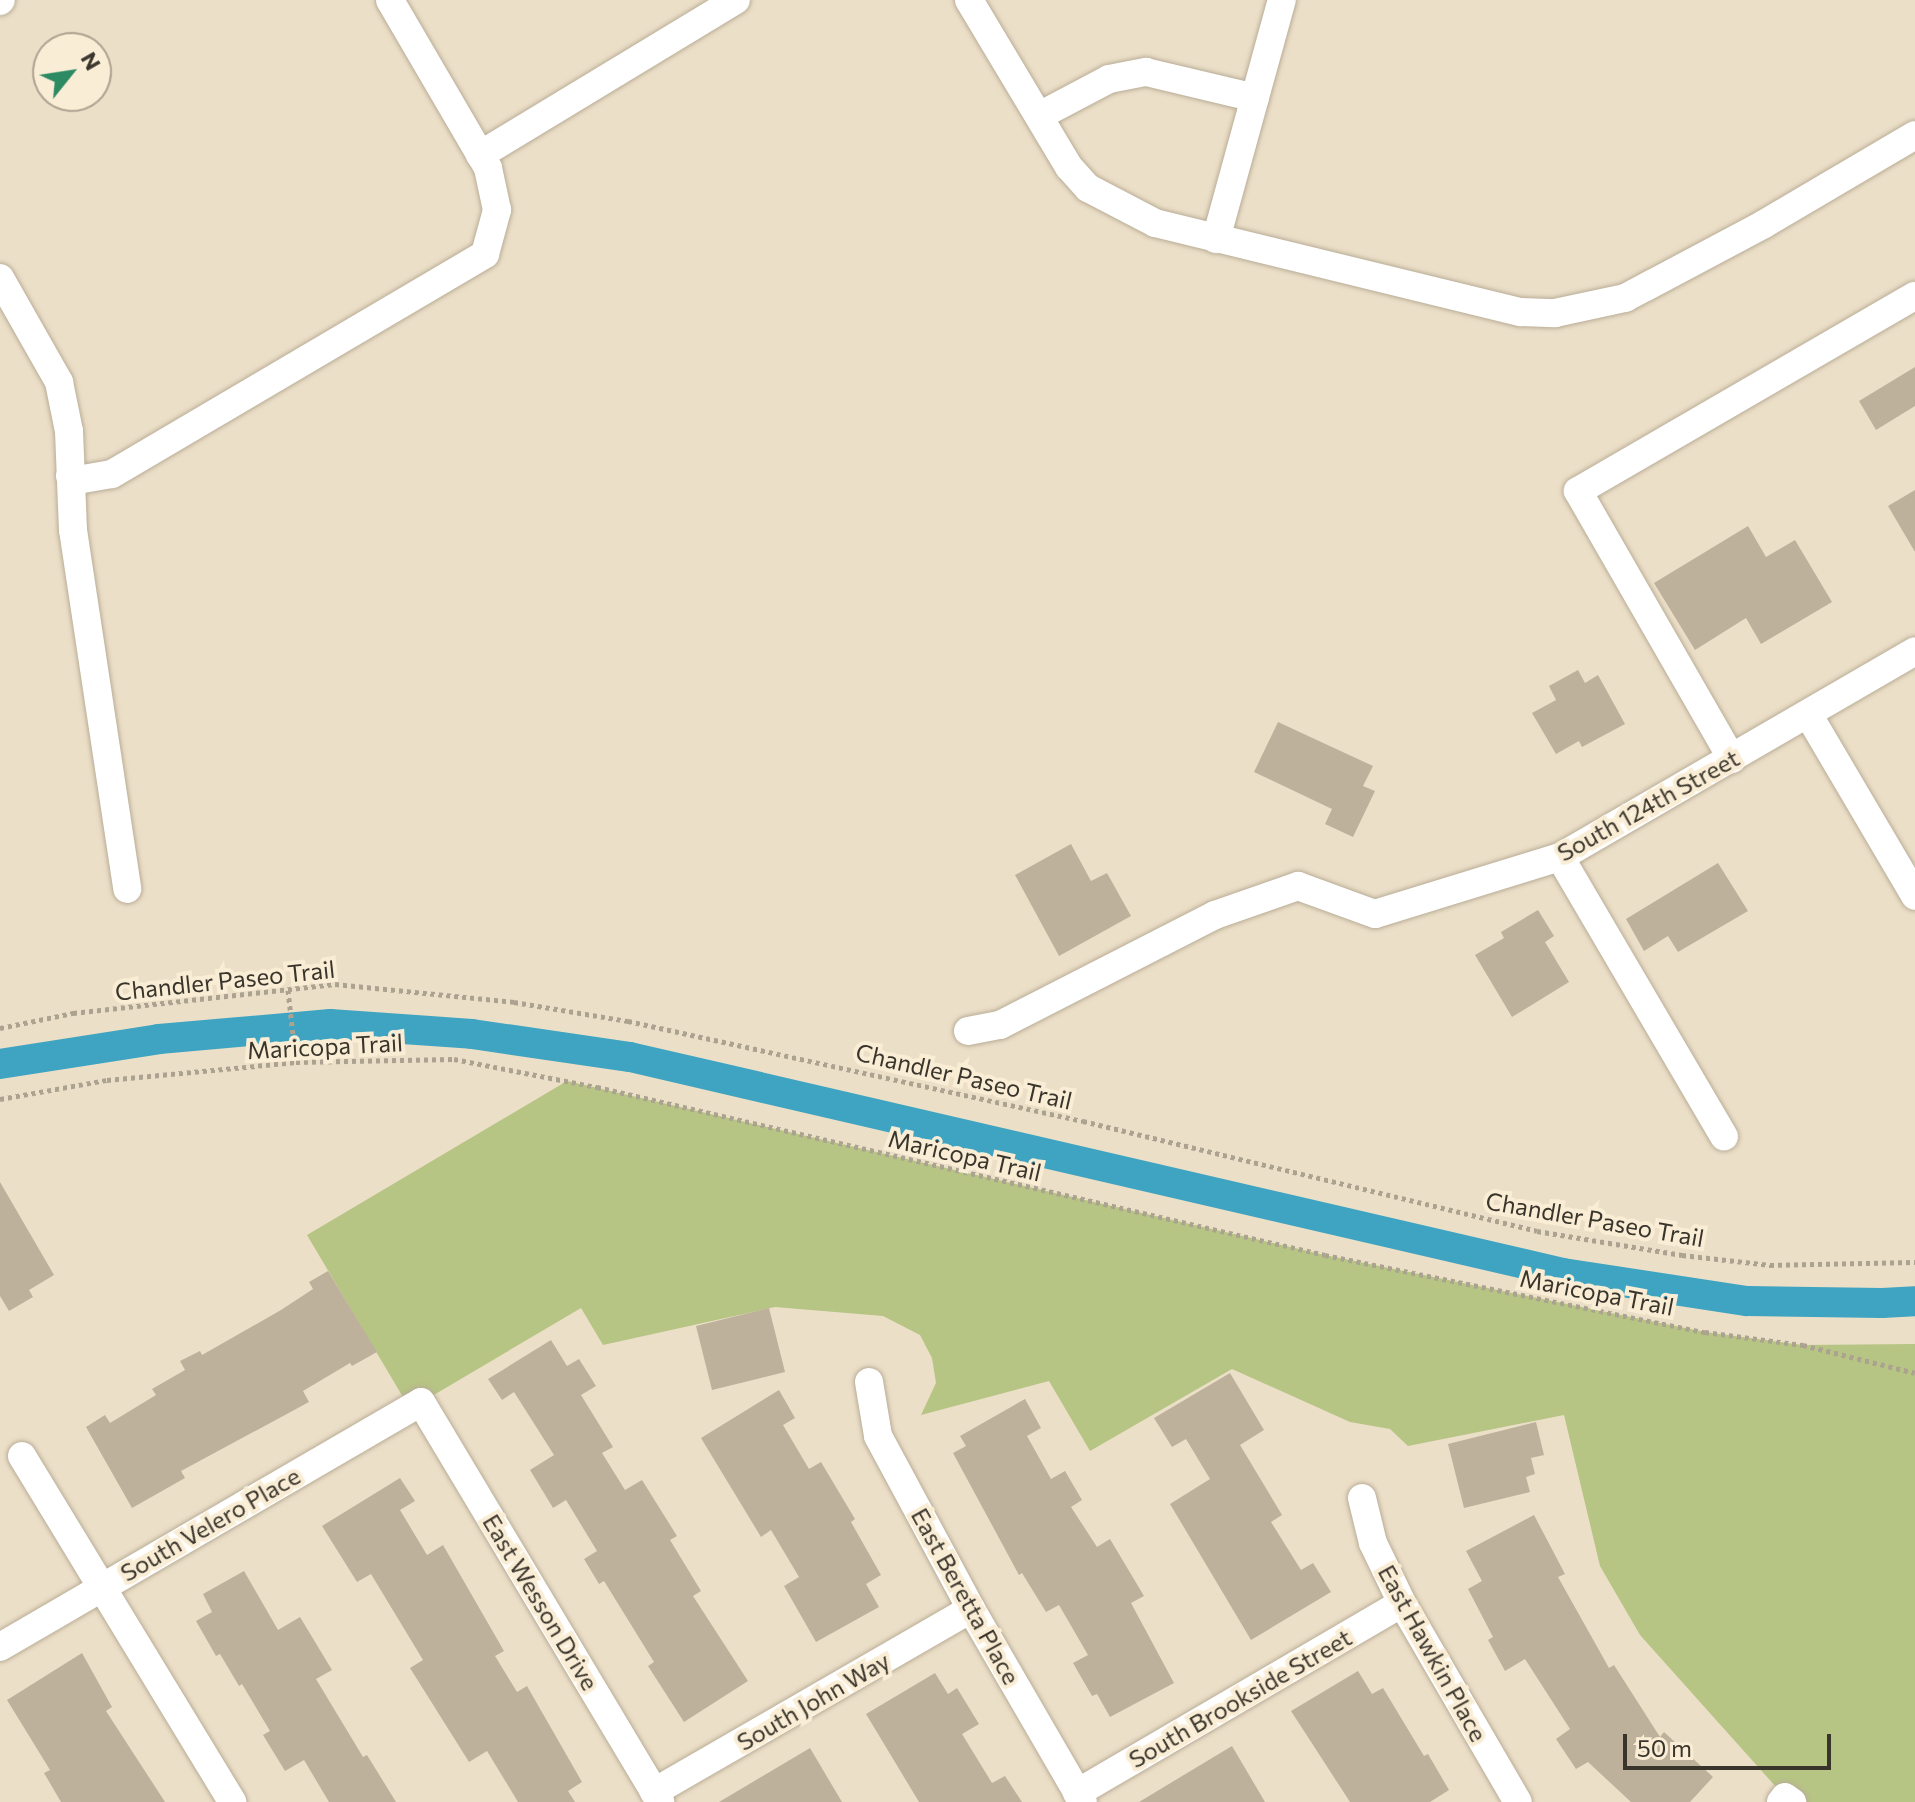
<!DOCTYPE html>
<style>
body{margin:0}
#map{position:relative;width:1915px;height:1802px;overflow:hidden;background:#ecdfc8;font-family:Commissioner,sans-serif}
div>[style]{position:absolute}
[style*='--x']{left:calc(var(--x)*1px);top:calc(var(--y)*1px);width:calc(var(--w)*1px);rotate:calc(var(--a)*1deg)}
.green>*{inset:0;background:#b6c484}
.canal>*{height:30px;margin:-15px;padding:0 15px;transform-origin:15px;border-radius:15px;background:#3ea4c1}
.building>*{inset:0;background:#beb19b}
.path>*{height:5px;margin-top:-2.5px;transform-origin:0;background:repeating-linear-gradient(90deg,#aca290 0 4px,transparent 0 8px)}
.roads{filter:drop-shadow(0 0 2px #b9ad97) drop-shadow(0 0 2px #b9ad97)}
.minor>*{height:28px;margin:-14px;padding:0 14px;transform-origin:14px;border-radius:14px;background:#fff}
span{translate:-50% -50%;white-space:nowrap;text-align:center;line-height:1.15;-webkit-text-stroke:8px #faedd5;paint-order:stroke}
.street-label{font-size:24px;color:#3a352c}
.north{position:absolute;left:32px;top:32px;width:80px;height:80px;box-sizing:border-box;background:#faedd5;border:2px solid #ada391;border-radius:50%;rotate:60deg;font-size:22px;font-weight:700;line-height:32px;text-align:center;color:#3a352c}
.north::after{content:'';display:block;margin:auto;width:28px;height:36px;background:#2c8b63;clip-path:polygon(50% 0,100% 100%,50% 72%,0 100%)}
.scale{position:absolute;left:1623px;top:1734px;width:208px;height:36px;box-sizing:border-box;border:4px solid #3a352c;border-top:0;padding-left:10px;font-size:24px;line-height:28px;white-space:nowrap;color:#3a352c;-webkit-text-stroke:6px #faedd5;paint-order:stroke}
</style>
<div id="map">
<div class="green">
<div style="clip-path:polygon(567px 1081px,1325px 1255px,1705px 1332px,1803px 1345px,1915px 1344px,1915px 1802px,1792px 1802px,1785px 1797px,1640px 1635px,1600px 1566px,1564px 1415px,1408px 1446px,1390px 1429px,1350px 1422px,1232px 1369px,1090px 1451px,1049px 1381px,921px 1415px,936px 1383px,932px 1358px,920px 1335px,883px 1316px,775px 1307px,603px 1345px,581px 1308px,410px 1409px,307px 1235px)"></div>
</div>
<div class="canal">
<div style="--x:0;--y:1064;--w:161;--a:-8.9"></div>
<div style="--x:159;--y:1039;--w:172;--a:-5"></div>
<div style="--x:330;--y:1024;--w:142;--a:4"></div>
<div style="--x:472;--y:1034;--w:160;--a:8.3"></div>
<div style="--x:630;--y:1057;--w:958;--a:13.03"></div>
<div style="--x:1563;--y:1273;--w:186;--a:8.7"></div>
<div style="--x:1747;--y:1301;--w:135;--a:0.8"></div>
<div style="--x:1882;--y:1303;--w:33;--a:-3"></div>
</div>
<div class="building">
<div style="clip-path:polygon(1915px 367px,1915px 406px,1876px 430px,1859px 401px)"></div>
<div style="clip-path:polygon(1915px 490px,1915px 552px,1888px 506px)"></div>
<div style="clip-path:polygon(1748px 526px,1766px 557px,1795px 540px,1832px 602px,1761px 644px,1746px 618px,1695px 650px,1654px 583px)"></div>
<div style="clip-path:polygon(1578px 670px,1585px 683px,1598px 675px,1625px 724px,1582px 747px,1579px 741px,1556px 754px,1532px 713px,1556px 700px,1549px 686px)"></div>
<div style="clip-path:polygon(1278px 722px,1373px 766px,1363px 786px,1375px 791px,1353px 837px,1325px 824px,1332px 809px,1254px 772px)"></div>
<div style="clip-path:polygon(1071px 844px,1091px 881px,1107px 873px,1131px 916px,1059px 956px,1015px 875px)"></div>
<div style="clip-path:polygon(1718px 863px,1748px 911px,1678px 952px,1668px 936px,1644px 951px,1626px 919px)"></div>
<div style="clip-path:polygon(1538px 910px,1554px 936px,1545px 942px,1569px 982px,1512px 1017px,1475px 955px,1504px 938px,1501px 932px)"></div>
<div style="clip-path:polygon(0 1182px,54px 1275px,29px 1290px,33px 1297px,9px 1311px,0 1296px)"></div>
<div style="clip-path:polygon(328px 1271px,377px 1352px,352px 1366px,350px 1363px,303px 1391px,309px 1402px,181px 1471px,185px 1478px,132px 1508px,86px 1427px,105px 1415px,110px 1423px,156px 1395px,152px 1389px,185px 1370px,180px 1361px,200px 1351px,202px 1355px,281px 1310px,313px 1289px,309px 1282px)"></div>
<div style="clip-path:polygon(769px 1308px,785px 1372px,712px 1390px,696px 1326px)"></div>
<div style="clip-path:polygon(551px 1340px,567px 1366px,579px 1359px,596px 1386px,581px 1395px,613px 1447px,602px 1453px,625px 1490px,642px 1480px,677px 1536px,670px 1540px,701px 1591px,693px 1596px,748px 1681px,684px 1722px,648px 1666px,654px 1662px,604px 1581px,599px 1584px,584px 1559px,597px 1551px,566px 1500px,553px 1508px,530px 1470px,554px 1455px,514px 1392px,502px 1400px,488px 1379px)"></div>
<div style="clip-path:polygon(1230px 1373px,1264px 1430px,1240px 1445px,1282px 1515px,1271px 1522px,1301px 1570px,1313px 1563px,1331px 1592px,1251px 1640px,1170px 1504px,1210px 1479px,1186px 1439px,1172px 1447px,1154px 1418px)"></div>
<div style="clip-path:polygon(779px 1390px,795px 1418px,783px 1425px,809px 1469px,821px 1462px,855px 1519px,851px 1522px,881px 1575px,866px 1584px,879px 1607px,816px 1642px,784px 1586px,799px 1577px,771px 1530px,761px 1537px,701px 1438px)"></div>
<div style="clip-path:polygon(1025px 1399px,1041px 1428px,1027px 1436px,1051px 1479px,1065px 1471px,1082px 1500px,1071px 1507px,1097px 1547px,1110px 1539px,1144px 1596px,1131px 1603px,1174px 1683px,1110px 1717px,1097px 1694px,1092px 1696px,1073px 1663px,1088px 1655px,1059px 1605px,1046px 1612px,1022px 1573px,1019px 1575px,953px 1453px,966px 1446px,960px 1436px)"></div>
<div style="clip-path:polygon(1536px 1422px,1544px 1455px,1531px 1458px,1535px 1474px,1526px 1477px,1530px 1492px,1464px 1508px,1448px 1444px)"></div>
<div style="clip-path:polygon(400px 1478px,415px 1501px,400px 1510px,427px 1555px,443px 1545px,504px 1651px,495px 1656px,517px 1692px,527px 1686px,582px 1782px,568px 1791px,575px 1802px,518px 1802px,487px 1751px,469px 1762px,410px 1668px,423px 1660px,371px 1574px,357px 1582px,322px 1526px)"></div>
<div style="clip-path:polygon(1534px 1515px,1565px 1574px,1558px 1577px,1609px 1668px,1614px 1665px,1660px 1737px,1664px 1732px,1713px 1777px,1690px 1802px,1631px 1802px,1588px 1762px,1576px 1769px,1556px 1739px,1570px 1729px,1525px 1659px,1505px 1671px,1488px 1640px,1493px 1637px,1468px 1589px,1482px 1581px,1466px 1551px)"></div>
<div style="clip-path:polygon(244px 1571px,278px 1630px,300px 1617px,332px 1670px,316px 1679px,363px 1757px,367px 1755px,396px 1802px,329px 1802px,304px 1760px,285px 1771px,263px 1735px,270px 1731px,242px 1684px,239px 1686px,220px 1654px,216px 1656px,196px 1621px,212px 1612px,203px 1594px)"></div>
<div style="clip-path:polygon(82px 1653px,112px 1707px,106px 1711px,165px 1802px,61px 1802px,44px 1773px,50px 1770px,7px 1700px)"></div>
<div style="clip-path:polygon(1358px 1671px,1372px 1694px,1383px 1688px,1424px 1756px,1428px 1754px,1449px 1790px,1430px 1802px,1350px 1802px,1291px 1711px)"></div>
<div style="clip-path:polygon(935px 1673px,948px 1694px,957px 1688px,979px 1724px,962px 1734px,992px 1783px,1005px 1776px,1022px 1802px,919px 1802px,866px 1714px)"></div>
<div style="clip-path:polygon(1232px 1746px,1265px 1802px,1139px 1802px)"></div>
<div style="clip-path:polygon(810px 1748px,842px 1802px,719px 1802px)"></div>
</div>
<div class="path">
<div style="--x:288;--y:990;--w:72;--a:83.7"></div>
<div style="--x:0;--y:1028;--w:75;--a:-11.6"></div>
<div style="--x:73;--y:1013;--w:264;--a:-6.3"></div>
<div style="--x:335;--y:984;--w:180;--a:5.7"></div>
<div style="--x:514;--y:1002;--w:116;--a:9.5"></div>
<div style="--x:628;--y:1021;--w:466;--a:12.4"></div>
<div style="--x:1083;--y:1121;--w:467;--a:13.6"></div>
<div style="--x:1537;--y:1231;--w:147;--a:9.4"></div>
<div style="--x:1682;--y:1255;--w:89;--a:6.5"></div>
<div style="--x:1770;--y:1265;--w:145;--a:-1.2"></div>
<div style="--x:0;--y:1099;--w:109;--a:-10.1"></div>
<div style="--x:107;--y:1080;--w:190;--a:-5.4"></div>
<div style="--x:296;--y:1062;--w:158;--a:-1.1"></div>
<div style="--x:454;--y:1059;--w:146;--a:11.1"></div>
<div style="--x:597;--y:1087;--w:747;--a:12.99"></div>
<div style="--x:1325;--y:1255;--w:388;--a:11.5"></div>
<div style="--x:1705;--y:1332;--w:99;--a:7.6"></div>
<div style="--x:1803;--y:1345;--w:115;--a:14"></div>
</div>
<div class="roads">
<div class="minor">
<div style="--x:969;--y:0;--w:195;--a:59.1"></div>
<div style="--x:1069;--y:167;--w:28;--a:48"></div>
<div style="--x:1088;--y:188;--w:76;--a:27.6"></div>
<div style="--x:1155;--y:223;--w:377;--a:13.7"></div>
<div style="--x:1521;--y:312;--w:34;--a:2"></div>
<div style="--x:1555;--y:313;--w:72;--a:-12.1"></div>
<div style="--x:1625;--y:298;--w:157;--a:-28"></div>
<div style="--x:1764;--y:224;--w:175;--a:-30.5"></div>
<div style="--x:0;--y:1;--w:1;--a:-45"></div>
<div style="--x:1039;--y:116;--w:79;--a:-27.9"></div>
<div style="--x:1109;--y:79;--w:38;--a:-11"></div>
<div style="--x:1146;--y:72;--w:112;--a:13.4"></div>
<div style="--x:480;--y:155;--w:299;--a:-31.2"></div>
<div style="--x:1216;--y:239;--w:248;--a:-74.6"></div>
<div style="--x:0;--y:278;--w:120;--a:60.4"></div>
<div style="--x:59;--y:382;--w:50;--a:78.5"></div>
<div style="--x:69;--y:431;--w:99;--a:87.7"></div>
<div style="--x:73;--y:530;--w:363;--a:81.4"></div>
<div style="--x:70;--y:476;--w:13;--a:13"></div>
<div style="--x:83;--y:479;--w:29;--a:-10"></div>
<div style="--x:112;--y:474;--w:433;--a:-30.5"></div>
<div style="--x:485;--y:254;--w:46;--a:-74.7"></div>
<div style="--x:497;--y:210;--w:43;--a:-102.1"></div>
<div style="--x:488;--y:168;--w:194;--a:-120.3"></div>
<div style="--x:1808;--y:714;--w:211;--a:59.5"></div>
<div style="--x:1732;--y:759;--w:309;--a:-119.9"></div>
<div style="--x:1578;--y:491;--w:389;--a:-30.1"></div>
<div style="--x:1560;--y:857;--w:324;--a:59.6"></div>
<div style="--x:968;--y:1031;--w:33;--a:-11"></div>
<div style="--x:1000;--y:1025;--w:242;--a:-27.1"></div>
<div style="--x:1215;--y:915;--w:88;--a:-19.3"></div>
<div style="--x:1298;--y:886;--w:82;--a:20"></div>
<div style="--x:1375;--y:914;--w:194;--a:-17.1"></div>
<div style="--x:1560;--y:857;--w:410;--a:-30.1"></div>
<div style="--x:869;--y:1382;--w:55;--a:80.5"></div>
<div style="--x:878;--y:1436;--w:196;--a:61.7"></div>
<div style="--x:971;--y:1609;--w:223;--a:59.9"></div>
<div style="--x:22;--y:1456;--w:405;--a:58.7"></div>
<div style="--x:1362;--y:1498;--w:46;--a:76.3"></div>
<div style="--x:1373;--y:1543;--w:67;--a:64.2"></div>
<div style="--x:1402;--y:1603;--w:230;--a:59.8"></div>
<div style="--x:0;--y:1647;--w:487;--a:-30.2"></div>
<div style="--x:421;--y:1402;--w:466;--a:59.1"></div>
<div style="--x:654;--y:1792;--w:366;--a:-30"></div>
<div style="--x:1077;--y:1793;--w:376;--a:-30.3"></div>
<div style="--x:1781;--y:1802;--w:6;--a:-51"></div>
<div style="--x:1785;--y:1797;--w:9;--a:36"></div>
</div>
</div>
<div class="street-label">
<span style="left:1648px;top:805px;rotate:-29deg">South 124th Street</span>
<span style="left:225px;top:980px;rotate:-6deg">Chandler Paseo Trail</span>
<span style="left:325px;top:1046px;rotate:-3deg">Maricopa Trail</span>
<span style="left:964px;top:1076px;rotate:13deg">Chandler Paseo Trail</span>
<span style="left:965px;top:1155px;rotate:13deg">Maricopa Trail</span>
<span style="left:1595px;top:1219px;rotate:10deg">Chandler Paseo Trail</span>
<span style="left:1597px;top:1292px;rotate:11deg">Maricopa Trail</span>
<span style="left:210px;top:1524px;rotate:-30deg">South Velero Place</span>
<span style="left:966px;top:1596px;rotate:61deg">East Beretta Place</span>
<span style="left:541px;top:1602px;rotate:59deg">East Wesson Drive</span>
<span style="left:1433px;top:1653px;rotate:61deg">East Hawkin Place</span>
<span style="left:1240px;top:1698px;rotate:-30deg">South Brookside Street</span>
<span style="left:813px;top:1701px;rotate:-30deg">South John Way</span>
</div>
<div class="north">N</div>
<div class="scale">50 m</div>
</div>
